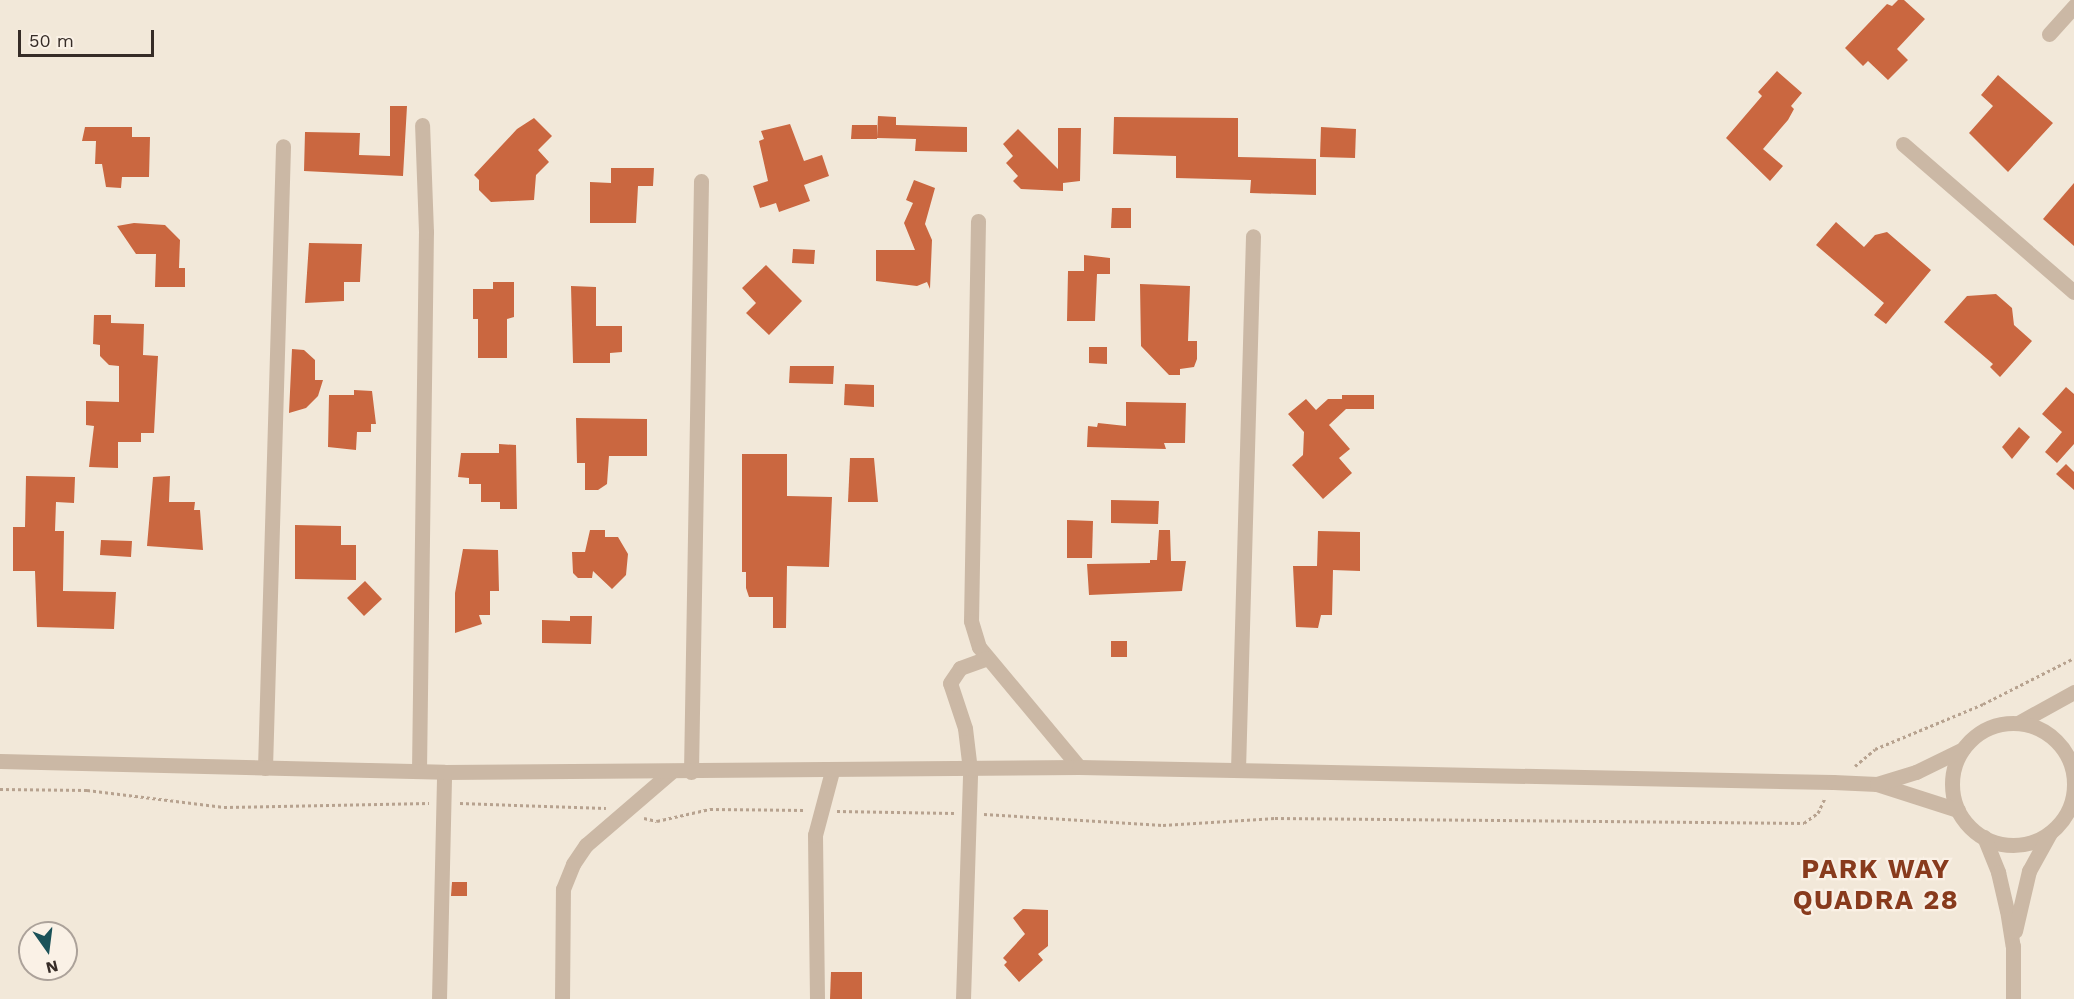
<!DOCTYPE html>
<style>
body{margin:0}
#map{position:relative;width:2074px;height:999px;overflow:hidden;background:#f2e8d9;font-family:"Work Sans",sans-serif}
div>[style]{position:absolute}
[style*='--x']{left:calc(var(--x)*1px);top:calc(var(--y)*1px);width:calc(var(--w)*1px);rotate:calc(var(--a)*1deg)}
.building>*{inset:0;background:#ca6740}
.path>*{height:3px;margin-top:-1.5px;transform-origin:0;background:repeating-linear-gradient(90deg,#b7a28f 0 3px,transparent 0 6px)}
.minor>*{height:15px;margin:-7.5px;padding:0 7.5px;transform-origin:7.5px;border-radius:7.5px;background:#cbb8a5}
.tertiary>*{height:15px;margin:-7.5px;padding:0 7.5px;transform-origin:7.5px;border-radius:7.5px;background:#cbb8a5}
.tertiary>.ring{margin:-7.5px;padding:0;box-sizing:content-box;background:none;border:15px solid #cbb8a5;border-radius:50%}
span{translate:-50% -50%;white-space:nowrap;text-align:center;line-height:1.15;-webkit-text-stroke:4.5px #faf1e6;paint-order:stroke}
.district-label{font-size:27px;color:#883b1d;font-weight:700;letter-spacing:1.5px}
.north{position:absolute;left:18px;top:921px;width:60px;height:60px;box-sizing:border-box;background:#faf1e6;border:2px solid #aca29a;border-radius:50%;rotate:166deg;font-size:16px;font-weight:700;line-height:24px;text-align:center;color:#362c27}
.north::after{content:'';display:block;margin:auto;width:21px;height:27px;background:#1b5259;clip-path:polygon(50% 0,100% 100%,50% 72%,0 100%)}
.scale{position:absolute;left:18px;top:30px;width:136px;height:27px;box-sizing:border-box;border:3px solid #362c27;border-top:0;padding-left:8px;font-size:18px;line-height:21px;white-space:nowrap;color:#362c27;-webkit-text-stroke:4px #faf1e6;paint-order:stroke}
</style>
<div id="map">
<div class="building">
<div style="clip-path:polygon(1898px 0,1904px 0,1925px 19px,1897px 49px,1908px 60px,1888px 80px,1868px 61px,1863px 66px,1845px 48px,1887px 4px,1892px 6px)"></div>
<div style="clip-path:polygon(1777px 71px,1802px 93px,1791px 106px,1794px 109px,1788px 120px,1763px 149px,1783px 166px,1770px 181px,1726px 138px,1762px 96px,1758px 92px)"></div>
<div style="clip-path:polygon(1998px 75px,2053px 123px,2008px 172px,1969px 133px,1993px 106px,1981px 95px)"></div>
<div style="clip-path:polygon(390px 106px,407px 106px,403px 176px,304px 171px,305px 132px,360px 133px,359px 155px,390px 156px)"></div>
<div style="clip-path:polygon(878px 116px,896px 117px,896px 125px,967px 127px,967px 152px,915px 151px,916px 139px,877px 138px)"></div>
<div style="clip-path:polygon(1114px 117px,1238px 118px,1238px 157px,1316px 159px,1316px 195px,1250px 193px,1251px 180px,1176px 178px,1176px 156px,1113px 154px)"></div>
<div style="clip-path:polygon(534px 118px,552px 136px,538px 150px,549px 162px,536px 175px,534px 200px,491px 202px,479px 190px,479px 180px,474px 175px,517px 129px)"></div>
<div style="clip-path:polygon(790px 124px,804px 161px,822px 155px,829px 176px,804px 185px,810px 201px,779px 212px,776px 203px,760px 208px,753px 186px,768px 181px,759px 141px,764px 139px,761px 131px)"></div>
<div style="clip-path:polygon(852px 125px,877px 125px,877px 139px,851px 139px)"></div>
<div style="clip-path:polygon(85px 127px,132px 127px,132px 137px,150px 137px,149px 177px,122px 177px,121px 188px,106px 187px,102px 164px,95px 164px,96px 141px,82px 141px)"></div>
<div style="clip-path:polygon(1321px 127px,1356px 129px,1355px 158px,1320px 157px)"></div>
<div style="clip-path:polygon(1058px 128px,1081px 128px,1080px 181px,1063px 183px,1063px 191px,1021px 189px,1013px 181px,1018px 176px,1006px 163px,1013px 156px,1003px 144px,1018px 129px,1058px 169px)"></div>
<div style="clip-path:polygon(611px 168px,654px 168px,653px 186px,638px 186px,636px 223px,590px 223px,590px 182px,611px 183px)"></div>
<div style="clip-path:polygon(914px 180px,935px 188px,925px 224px,932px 240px,930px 289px,927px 282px,917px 286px,876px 281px,876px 250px,915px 250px,904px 223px,913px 203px,906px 200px)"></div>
<div style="clip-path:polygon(2074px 183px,2074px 246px,2043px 219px)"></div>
<div style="clip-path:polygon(1112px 208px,1131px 208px,1131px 228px,1111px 228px)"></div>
<div style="clip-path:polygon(1836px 222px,1864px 247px,1875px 235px,1887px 232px,1931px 270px,1886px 324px,1874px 315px,1884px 303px,1816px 245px)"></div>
<div style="clip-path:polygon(134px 223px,165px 225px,180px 240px,179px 268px,185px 268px,185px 287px,155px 287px,156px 254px,136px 254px,117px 226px)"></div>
<div style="clip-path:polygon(309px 243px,362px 244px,360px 282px,344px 282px,344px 301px,305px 303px)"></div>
<div style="clip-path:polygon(793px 249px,815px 250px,814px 264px,792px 263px)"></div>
<div style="clip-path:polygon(1084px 255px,1110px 258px,1110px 274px,1097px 274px,1095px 321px,1067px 321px,1068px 271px,1084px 271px)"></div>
<div style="clip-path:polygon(766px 265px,802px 301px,769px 335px,746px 313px,756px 303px,742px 288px)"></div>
<div style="clip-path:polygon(493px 282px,514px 282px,514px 317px,507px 319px,507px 358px,478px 358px,478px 319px,473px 319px,473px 289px,493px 289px)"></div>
<div style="clip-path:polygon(1140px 284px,1190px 286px,1188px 341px,1197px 341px,1197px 359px,1194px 367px,1180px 369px,1180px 375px,1169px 375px,1141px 346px)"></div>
<div style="clip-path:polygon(571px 286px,596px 287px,596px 326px,622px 326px,622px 352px,610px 353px,610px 363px,573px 363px)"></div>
<div style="clip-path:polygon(1996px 294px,2012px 308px,2014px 325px,2032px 341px,2000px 377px,1990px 367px,1993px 364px,1944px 322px,1967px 296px)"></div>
<div style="clip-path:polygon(94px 315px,111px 315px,111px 323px,144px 324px,143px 355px,158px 356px,154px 433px,141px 433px,141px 442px,118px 442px,118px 468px,89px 467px,94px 426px,86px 425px,86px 401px,119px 402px,119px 366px,109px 365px,100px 356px,100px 345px,93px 344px)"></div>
<div style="clip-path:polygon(1089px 347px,1107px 347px,1107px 364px,1089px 363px)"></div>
<div style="clip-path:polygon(292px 349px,304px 350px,315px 360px,315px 380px,323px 380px,318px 396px,306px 408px,289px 413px)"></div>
<div style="clip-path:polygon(790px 366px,834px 366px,833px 384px,789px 383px)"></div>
<div style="clip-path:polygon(845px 384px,874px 385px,874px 407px,844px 405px)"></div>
<div style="clip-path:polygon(2066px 387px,2074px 394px,2074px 444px,2057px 463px,2045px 452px,2062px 432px,2042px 414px)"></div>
<div style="clip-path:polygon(354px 390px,372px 391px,376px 424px,371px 424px,371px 432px,357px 432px,356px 450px,328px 447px,329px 395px,354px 395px)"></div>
<div style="clip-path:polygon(1342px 395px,1374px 395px,1374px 409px,1346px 409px,1329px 425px,1350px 449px,1339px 458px,1352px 473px,1323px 499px,1292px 465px,1303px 455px,1304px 432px,1288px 414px,1306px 399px,1316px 410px,1328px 399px,1342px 399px)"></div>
<div style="clip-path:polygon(1126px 402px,1186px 403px,1185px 443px,1164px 443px,1166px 449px,1087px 447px,1088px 426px,1097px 427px,1098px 423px,1126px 426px)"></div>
<div style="clip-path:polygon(576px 418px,647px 419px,647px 456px,609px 456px,607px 484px,598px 490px,585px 490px,585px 463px,577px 463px)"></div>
<div style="clip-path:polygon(2019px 427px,2030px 437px,2012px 459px,2002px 447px)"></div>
<div style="clip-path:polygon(499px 444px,516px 445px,517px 509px,500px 509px,500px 502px,481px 502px,481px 484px,469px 484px,469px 478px,458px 477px,461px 453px,499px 453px)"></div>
<div style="clip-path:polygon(742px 454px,787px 454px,787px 496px,832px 497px,829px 567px,787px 566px,786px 628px,773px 628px,773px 597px,749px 597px,746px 588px,746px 572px,742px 572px)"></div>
<div style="clip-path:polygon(850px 458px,874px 458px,878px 502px,848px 502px)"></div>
<div style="clip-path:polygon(2066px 464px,2074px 472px,2074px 490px,2056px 474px)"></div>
<div style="clip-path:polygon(26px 476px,75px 477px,74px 503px,56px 502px,55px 531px,64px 531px,63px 591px,116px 592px,114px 629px,37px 627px,35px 571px,13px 571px,13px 527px,25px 527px)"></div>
<div style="clip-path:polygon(170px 476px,169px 502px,195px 502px,194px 510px,200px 510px,203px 550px,147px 546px,153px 477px)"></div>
<div style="clip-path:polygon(1111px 500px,1159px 501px,1158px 524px,1111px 523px)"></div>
<div style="clip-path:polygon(1067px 520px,1093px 521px,1092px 558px,1067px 558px)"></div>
<div style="clip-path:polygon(295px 525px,341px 526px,341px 545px,356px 545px,356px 580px,295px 579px)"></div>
<div style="clip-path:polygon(590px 530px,605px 530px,605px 537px,618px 537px,628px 554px,626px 575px,612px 589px,593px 571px,592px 578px,578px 578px,573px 573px,572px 552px,585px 552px)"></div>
<div style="clip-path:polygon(1159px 530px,1170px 530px,1171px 561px,1186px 561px,1182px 591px,1089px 595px,1087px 564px,1150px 563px,1150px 560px,1157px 560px)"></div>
<div style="clip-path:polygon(1318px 531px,1360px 532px,1360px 571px,1333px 570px,1332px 615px,1321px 615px,1318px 628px,1296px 627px,1293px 566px,1317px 566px)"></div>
<div style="clip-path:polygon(101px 540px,132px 541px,131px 557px,100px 555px)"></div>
<div style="clip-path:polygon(463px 549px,498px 550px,499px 591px,490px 591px,490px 615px,479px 615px,482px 624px,455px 633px,455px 593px)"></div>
<div style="clip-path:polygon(365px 581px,382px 599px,364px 616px,347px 598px)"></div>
<div style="clip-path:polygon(570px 616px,592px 616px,591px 644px,542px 643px,542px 620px,570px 621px)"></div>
<div style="clip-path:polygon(1111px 641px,1127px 641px,1127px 657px,1111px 657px)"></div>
<div style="clip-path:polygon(452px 882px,467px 882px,467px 896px,451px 896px)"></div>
<div style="clip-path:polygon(1023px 909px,1048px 910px,1048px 946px,1038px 954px,1043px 960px,1019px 982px,1004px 965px,1007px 962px,1003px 958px,1025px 934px,1013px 918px)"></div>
<div style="clip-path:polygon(831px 972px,862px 972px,862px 999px,830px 999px)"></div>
</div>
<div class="path">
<div style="--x:1855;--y:766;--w:26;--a:-40"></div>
<div style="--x:1875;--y:749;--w:117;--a:-22.6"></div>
<div style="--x:1983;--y:704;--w:102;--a:-26.8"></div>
<div style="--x:0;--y:789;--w:87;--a:0.7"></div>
<div style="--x:87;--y:790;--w:138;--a:7.1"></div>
<div style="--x:224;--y:807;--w:205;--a:-1.1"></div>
<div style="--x:460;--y:803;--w:146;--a:2"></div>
<div style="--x:837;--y:811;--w:117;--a:1"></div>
<div style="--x:984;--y:814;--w:179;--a:3.5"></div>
<div style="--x:1163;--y:825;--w:112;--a:-3.6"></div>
<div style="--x:1275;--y:818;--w:529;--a:0.54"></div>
<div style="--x:1804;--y:823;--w:17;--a:-36"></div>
<div style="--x:1818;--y:813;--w:17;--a:-65"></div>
<div style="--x:644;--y:818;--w:13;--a:13"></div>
<div style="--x:657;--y:821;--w:54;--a:-12.8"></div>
<div style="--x:710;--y:809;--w:94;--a:0.6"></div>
</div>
<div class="minor">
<div style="--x:2049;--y:34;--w:38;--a:-48"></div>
<div style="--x:1903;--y:144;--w:226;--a:40.9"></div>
<div style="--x:978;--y:221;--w:400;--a:91"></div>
<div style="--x:971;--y:621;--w:27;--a:73"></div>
<div style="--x:979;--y:647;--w:156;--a:50.2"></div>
<div style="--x:265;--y:768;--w:622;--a:-88.34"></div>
<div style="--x:1238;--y:770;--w:534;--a:-88.39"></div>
<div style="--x:419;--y:771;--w:539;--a:-89.26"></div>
<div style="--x:426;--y:232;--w:107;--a:-92.1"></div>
<div style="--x:691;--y:772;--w:591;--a:-89.03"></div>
<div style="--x:439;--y:999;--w:227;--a:-88.7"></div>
<div style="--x:562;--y:999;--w:110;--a:-89.5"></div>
<div style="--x:563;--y:889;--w:27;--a:-68"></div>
<div style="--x:573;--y:864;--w:23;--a:-56"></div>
<div style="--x:586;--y:845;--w:112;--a:-40.7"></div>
<div style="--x:817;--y:999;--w:164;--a:-90.7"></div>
<div style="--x:815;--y:835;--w:66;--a:-75.1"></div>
<div style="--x:963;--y:999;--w:229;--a:-88.2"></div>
<div style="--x:970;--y:770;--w:42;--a:-96.8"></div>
<div style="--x:965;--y:728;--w:47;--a:-108.4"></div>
<div style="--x:950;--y:683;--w:18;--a:-56"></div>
<div style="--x:960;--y:668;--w:29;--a:-20"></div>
</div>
<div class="tertiary">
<div style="--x:2018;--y:723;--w:64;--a:-29"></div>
<div class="ring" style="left:1952px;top:723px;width:107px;height:107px"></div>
<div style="--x:0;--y:761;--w:444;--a:1.4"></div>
<div style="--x:444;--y:772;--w:635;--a:-0.45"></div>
<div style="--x:1079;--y:767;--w:754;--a:1.14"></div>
<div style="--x:1833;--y:782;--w:44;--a:2.6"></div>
<div style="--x:1877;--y:784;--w:85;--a:17.8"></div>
<div style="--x:1877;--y:784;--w:41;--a:-17.1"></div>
<div style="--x:1916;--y:772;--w:52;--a:-26.1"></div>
<div style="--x:1984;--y:837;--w:38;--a:68"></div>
<div style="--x:1998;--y:872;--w:39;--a:77"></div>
<div style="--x:2007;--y:910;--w:36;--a:81"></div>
<div style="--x:2013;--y:946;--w:53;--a:90"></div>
<div style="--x:2015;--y:931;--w:62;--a:-76.9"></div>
<div style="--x:2029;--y:871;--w:43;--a:-61.1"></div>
</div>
<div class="district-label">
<span style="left:1876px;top:885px">PARK WAY<br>QUADRA 28</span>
</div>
<div class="north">N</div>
<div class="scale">50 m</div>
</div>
